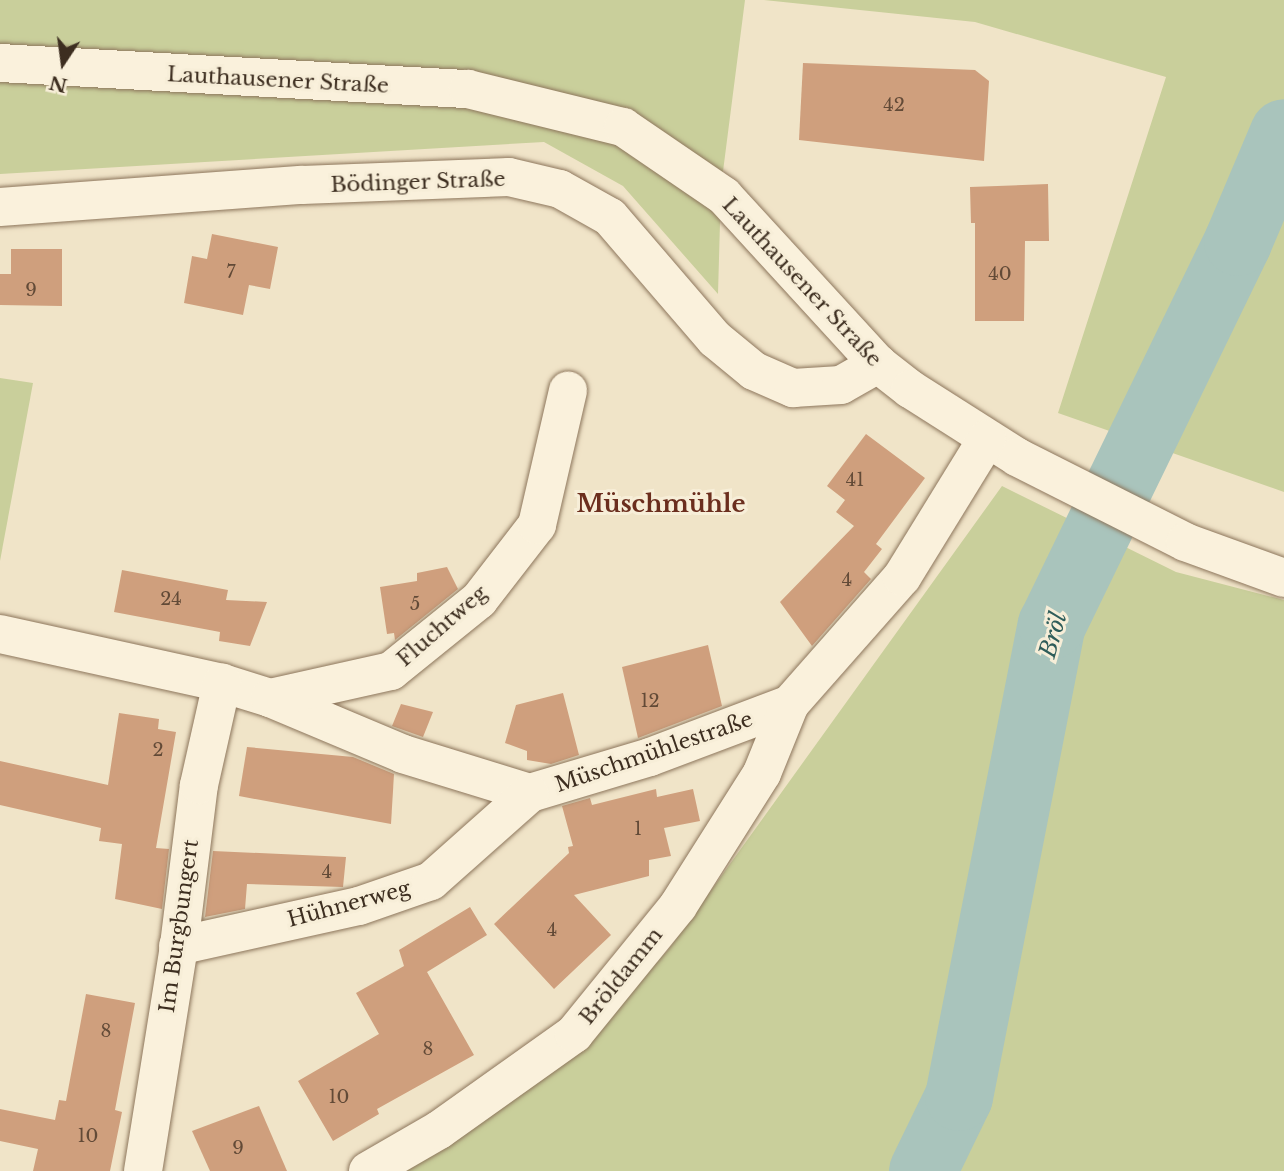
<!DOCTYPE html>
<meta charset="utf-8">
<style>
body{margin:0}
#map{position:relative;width:1284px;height:1171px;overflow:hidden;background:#f0e4c8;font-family:"Libre Baskerville",serif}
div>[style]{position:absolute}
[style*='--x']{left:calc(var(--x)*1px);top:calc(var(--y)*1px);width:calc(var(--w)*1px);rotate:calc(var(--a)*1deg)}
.green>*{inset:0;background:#c9cf9b}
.river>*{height:68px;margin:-34px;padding:0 34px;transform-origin:34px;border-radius:34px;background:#a9c4bc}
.building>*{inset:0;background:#cf9f7d}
.roads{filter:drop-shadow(0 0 2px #8d765c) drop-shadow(0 0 2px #8d765c)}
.minor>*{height:38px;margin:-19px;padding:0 19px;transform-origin:19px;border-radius:19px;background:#faf1dc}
span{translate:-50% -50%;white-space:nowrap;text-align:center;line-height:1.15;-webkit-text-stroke:6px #f7eed8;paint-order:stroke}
.number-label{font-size:18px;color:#624a37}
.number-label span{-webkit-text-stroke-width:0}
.street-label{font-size:21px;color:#3d2e20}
.water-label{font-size:23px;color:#2f5d5a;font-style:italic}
.quarter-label{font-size:24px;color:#6b2e1e;font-weight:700}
.north{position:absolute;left:28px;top:28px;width:70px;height:70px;-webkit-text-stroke:5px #f7eed8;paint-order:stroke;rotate:193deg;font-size:19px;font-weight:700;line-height:28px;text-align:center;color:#3d2e20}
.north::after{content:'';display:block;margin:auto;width:24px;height:32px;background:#3d2e20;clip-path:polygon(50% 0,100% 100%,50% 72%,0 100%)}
</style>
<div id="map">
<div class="green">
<div style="clip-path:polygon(0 0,745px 0,721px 187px,718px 294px,623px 186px,544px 142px,0 174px)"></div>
<div style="clip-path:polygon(764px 0,1284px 0,1284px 492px,1058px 413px,1166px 77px,975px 22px)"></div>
<div style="clip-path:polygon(0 378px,33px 383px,0 561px)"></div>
<div style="clip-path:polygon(1002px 486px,1176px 572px,1284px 600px,1284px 1171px,386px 1171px,585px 1038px,668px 950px)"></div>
</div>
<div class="river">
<div style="--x:923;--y:1171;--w:82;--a:-64.1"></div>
<div style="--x:959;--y:1097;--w:481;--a:-78.9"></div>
<div style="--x:1052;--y:625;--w:426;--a:-64.1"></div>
<div style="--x:1238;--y:242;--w:118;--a:-67.1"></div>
</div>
<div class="building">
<div style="clip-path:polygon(803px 63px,975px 70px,989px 81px,984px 161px,799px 140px)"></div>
<div style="clip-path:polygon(1048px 184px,1049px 241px,1025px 241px,1024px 321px,975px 321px,975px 223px,971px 223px,970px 187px)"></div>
<div style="clip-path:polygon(212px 234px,278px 247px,270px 289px,249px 285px,243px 315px,184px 303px,192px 256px,207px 259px)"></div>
<div style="clip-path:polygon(11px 249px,62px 249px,62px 306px,0 305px,0 274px,11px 274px)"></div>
<div style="clip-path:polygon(866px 434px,925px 478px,876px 544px,882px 549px,864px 572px,871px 579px,812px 646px,780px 602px,854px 526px,836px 512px,845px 500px,827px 486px)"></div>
<div style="clip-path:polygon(447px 567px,458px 589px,395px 640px,394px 633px,387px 634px,380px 587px,417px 581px,417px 573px)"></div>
<div style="clip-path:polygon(122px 570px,228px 590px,226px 600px,267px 602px,250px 646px,219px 641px,220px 632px,114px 612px)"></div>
<div style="clip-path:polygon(708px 645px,722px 706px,638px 738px,622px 667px)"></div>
<div style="clip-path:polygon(563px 693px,579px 755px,551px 764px,527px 760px,527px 751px,505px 743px,516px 705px)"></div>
<div style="clip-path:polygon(401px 704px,433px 712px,423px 737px,392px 726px)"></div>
<div style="clip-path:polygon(119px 713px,159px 719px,158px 729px,176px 732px,156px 848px,169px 849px,162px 909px,115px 899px,122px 844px,99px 841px,101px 828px,0 805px,0 761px,108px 785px)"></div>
<div style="clip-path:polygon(247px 747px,353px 757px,394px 774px,391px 824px,239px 796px)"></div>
<div style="clip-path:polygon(656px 789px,657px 797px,693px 789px,700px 821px,664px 828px,671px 856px,649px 860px,649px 876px,574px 895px,611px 935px,554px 989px,494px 924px,569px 853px,568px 847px,573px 846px,562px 806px,590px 798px,592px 805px)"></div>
<div style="clip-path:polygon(213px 851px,346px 857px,343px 887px,247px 884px,245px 909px,205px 917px)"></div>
<div style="clip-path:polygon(470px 907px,487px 935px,427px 972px,474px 1055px,377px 1109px,379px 1114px,333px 1141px,298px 1081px,379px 1034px,356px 993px,404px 966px,399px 950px)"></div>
<div style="clip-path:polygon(86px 994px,135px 1003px,115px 1110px,122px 1112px,110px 1171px,33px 1171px,38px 1149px,0 1141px,0 1109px,55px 1120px,59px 1100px,66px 1101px)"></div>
<div style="clip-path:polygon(259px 1106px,287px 1171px,210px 1171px,192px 1131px)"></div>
</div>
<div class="roads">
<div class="minor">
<div style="--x:0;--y:63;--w:469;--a:3.2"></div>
<div style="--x:468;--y:89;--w:160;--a:13.8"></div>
<div style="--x:623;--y:127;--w:122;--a:34.3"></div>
<div style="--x:724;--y:196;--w:228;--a:47.5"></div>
<div style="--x:878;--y:364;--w:41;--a:38"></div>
<div style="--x:910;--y:389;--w:127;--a:32.4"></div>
<div style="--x:1017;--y:457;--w:188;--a:26.8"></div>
<div style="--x:1185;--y:542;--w:105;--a:20"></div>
<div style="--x:0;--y:207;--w:303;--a:-4.2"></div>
<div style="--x:302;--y:185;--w:207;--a:-2.2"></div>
<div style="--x:509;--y:177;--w:52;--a:13.2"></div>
<div style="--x:560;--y:189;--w:57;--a:29.2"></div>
<div style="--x:610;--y:217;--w:161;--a:49.3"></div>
<div style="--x:715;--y:339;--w:50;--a:39.4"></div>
<div style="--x:754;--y:371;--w:43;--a:23.6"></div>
<div style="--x:793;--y:388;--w:48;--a:-3.6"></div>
<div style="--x:841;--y:385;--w:43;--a:-29.6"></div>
<div style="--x:0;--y:634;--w:227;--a:12.4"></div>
<div style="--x:222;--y:683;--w:50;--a:17.4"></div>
<div style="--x:270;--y:698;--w:144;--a:22.8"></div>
<div style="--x:403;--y:754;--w:133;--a:17.1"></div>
<div style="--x:530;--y:793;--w:125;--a:-16.7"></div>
<div style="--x:650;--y:757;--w:150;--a:-20.7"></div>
<div style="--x:790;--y:704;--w:169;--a:-48.6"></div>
<div style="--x:902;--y:577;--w:162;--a:-58.4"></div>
<div style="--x:270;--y:698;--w:124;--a:-12.6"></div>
<div style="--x:391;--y:671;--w:113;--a:-38.9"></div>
<div style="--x:479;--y:600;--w:95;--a:-52.3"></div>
<div style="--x:537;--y:525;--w:138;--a:-77"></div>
<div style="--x:178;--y:946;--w:185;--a:-12.5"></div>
<div style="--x:359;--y:906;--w:76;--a:-19.1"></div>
<div style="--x:431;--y:881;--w:132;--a:-41.6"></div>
<div style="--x:143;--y:1171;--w:221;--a:-80.9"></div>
<div style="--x:178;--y:953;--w:169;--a:-82.9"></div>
<div style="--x:199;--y:785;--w:105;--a:-77.3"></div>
<div style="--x:368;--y:1171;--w:82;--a:-30"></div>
<div style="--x:439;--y:1130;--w:166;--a:-35.4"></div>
<div style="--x:574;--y:1034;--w:165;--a:-50.9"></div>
<div style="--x:678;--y:906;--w:157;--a:-57.7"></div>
<div style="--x:762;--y:773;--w:74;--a:-67.9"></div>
</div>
</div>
<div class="number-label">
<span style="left:894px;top:105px">42</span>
<span style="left:231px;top:272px">7</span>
<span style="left:1000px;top:274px">40</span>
<span style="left:31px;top:290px">9</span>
<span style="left:855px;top:480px">41</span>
<span style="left:847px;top:580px">4</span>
<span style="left:171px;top:599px">24</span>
<span style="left:415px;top:604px">5</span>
<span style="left:650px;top:701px">12</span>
<span style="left:158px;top:750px">2</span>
<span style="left:638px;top:829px">1</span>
<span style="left:327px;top:872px">4</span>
<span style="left:552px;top:930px">4</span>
<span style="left:106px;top:1031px">8</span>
<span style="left:428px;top:1049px">8</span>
<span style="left:339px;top:1097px">10</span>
<span style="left:88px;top:1136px">10</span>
<span style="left:238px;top:1148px">9</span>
</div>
<div class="street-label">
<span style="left:278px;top:80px;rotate:3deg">Lauthausener Straße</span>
<span style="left:418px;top:182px;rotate:-2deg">Bödinger Straße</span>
<span style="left:802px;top:282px;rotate:47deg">Lauthausener Straße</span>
<span style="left:442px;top:626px;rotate:-41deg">Fluchtweg</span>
<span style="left:654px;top:752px;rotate:-19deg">Müschmühlestraße</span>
<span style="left:349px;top:904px;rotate:-15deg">Hühnerweg</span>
<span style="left:179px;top:926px;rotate:-82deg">Im Burgbungert</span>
<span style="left:621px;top:976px;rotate:-51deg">Bröldamm</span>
</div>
<div class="water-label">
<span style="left:1053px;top:635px;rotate:-74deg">Bröl</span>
</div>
<div class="quarter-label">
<span style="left:661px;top:504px">Müschmühle</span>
</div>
<div class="north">N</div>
</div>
